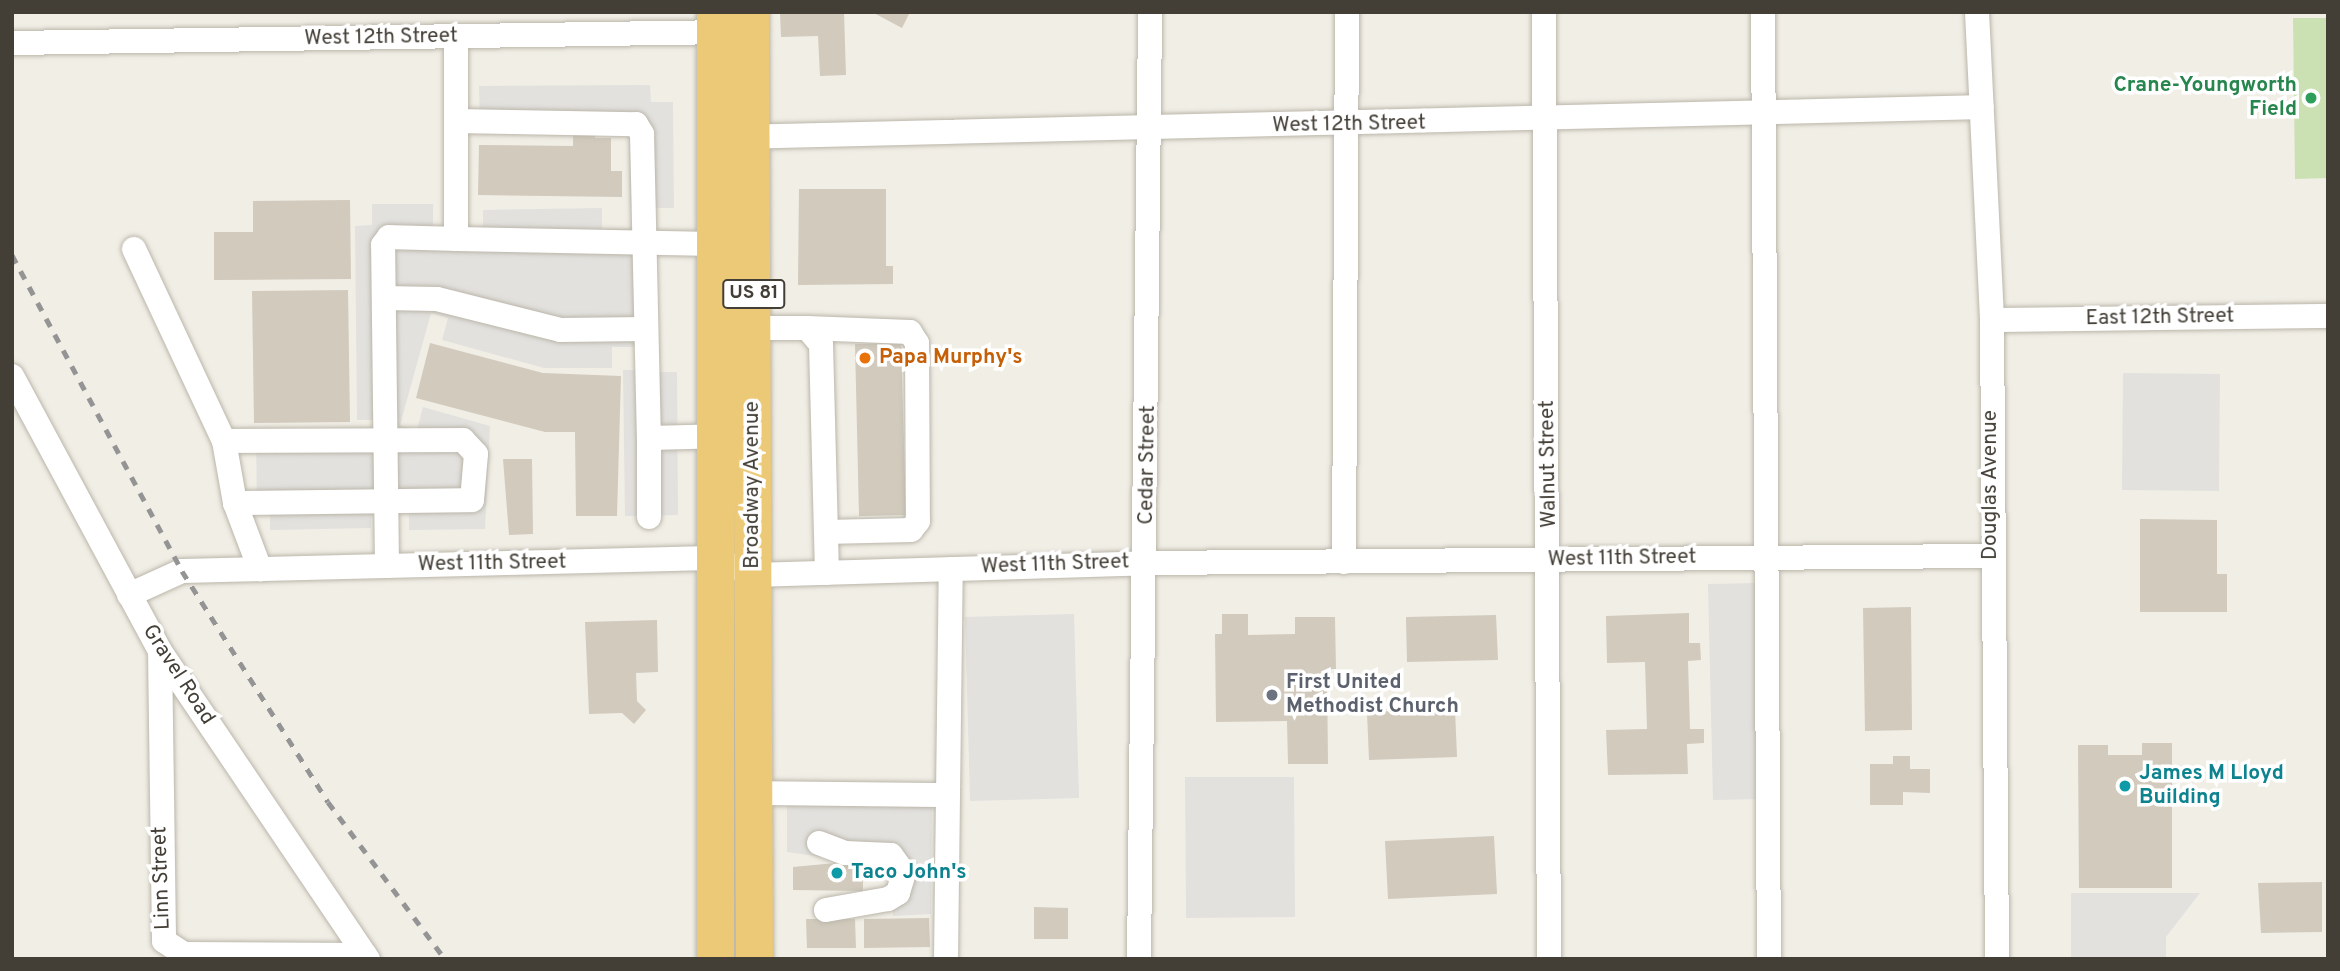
<!DOCTYPE html>
<style>
body{margin:0}
#map{position:relative;width:2340px;height:971px;overflow:hidden;background:#f1eee6;font-family:Overpass,sans-serif}
div>[style]{position:absolute}
[style*='--x']{left:calc(var(--x)*1px);top:calc(var(--y)*1px);width:calc(var(--w)*1px);rotate:calc(var(--a)*1deg)}
.green>*{inset:0;background:#cbe1b3}
.parking>*{inset:0;background:#e2e1de}
.building>*{inset:0;background:#d1cabd}
.roads{filter:drop-shadow(0 0 2px #bbb6aa) drop-shadow(0 0 2px #bbb6aa)}
.minor>*{height:24px;margin:-12px;padding:0 12px;transform-origin:12px;border-radius:12px;background:#fff}
.highway>*{height:37px;margin:-18.5px;padding:0 18.5px;transform-origin:18.5px;border-radius:18.5px;background:#ecc976}
.rail>*{height:5px;margin-top:-2.5px;transform-origin:0;background:repeating-linear-gradient(90deg,#949494 0 9px,transparent 0 18px)}
.dots>*{width:19px;height:19px;translate:-50% -50%;box-sizing:border-box;border:4px solid #fff;border-radius:50%}
span{translate:-50% -50%;white-space:nowrap;text-align:center;line-height:1.15;-webkit-text-stroke:7px #fff;paint-order:stroke}
.shield-label span{padding:2px 5px;background:#fff;border:2px solid;border-radius:5px;-webkit-text-stroke-width:0}
.shield-label{font-size:19px;color:#433e36;font-weight:700}
.street-label{font-size:21px;color:#433e36}
.leisure-label{font-size:21px;color:#27864d;font-weight:700}
.right{translate:-100% -50%;text-align:right}
.food-label{font-size:21px;color:#c56008;font-weight:700}
.left{translate:0 -50%;text-align:left}
.worship-label{font-size:21px;color:#5b616d;font-weight:700}
.culture-label{font-size:21px;color:#0d838f;font-weight:700}
.frame{position:absolute;inset:0;border:14px solid #433e36;pointer-events:none}
</style>
<div id="map">
<div class="green">
<div style="clip-path:polygon(2293px 18px,2328px 18px,2328px 178px,2295px 179px)"></div>
</div>
<div class="parking">
<div style="clip-path:polygon(650px 85px,651px 102px,673px 102px,674px 208px,630px 208px,629px 124px,480px 124px,479px 86px)"></div>
<div style="clip-path:polygon(372px 204px,433px 204px,433px 228px,483px 228px,483px 210px,602px 208px,602px 229px,654px 228px,656px 372px,677px 372px,678px 515px,625px 516px,623px 370px,635px 370px,635px 347px,612px 347px,612px 368px,544px 368px,442px 340px,448px 318px,431px 313px,400px 425px,417px 430px,423px 407px,490px 426px,485px 529px,409px 530px,409px 510px,371px 510px,371px 528px,270px 530px,270px 510px,257px 510px,256px 430px,381px 428px,380px 420px,357px 420px,355px 226px,372px 225px)"></div>
<div style="clip-path:polygon(2123px 373px,2220px 374px,2219px 491px,2122px 490px)"></div>
<div style="clip-path:polygon(1755px 583px,1759px 799px,1713px 800px,1708px 584px)"></div>
<div style="clip-path:polygon(1074px 614px,1079px 798px,970px 801px,965px 617px)"></div>
<div style="clip-path:polygon(1185px 777px,1294px 777px,1295px 917px,1186px 918px)"></div>
<div style="clip-path:polygon(787px 800px,932px 801px,931px 914px,893px 916px,892px 904px,910px 870px,787px 852px)"></div>
<div style="clip-path:polygon(2071px 893px,2200px 893px,2166px 937px,2166px 959px,2071px 959px)"></div>
</div>
<div class="building">
<div style="clip-path:polygon(780px 12px,844px 12px,846px 75px,820px 76px,818px 36px,781px 37px)"></div>
<div style="clip-path:polygon(872px 12px,910px 12px,902px 28px)"></div>
<div style="clip-path:polygon(573px 127px,595px 127px,595px 138px,611px 138px,611px 171px,622px 171px,622px 197px,478px 195px,479px 145px,573px 146px)"></div>
<div style="clip-path:polygon(799px 189px,886px 189px,886px 266px,893px 266px,893px 284px,798px 285px)"></div>
<div style="clip-path:polygon(350px 200px,351px 279px,214px 280px,214px 232px,253px 232px,253px 201px)"></div>
<div style="clip-path:polygon(348px 290px,350px 422px,254px 423px,252px 291px)"></div>
<div style="clip-path:polygon(430px 343px,543px 373px,621px 376px,617px 516px,576px 516px,575px 432px,545px 432px,416px 398px)"></div>
<div style="clip-path:polygon(901px 343px,906px 515px,859px 516px,855px 344px)"></div>
<div style="clip-path:polygon(503px 459px,532px 459px,533px 534px,509px 535px)"></div>
<div style="clip-path:polygon(2140px 519px,2217px 520px,2217px 574px,2227px 574px,2227px 612px,2140px 612px)"></div>
<div style="clip-path:polygon(1911px 607px,1912px 730px,1865px 731px,1863px 608px)"></div>
<div style="clip-path:polygon(1689px 613px,1689px 643px,1700px 643px,1701px 660px,1688px 661px,1690px 729px,1704px 729px,1704px 743px,1687px 744px,1688px 774px,1608px 775px,1606px 730px,1647px 729px,1645px 662px,1607px 663px,1606px 616px)"></div>
<div style="clip-path:polygon(1222px 614px,1248px 614px,1248px 635px,1295px 634px,1295px 617px,1335px 617px,1336px 669px,1327px 669px,1328px 764px,1288px 764px,1287px 721px,1216px 722px,1215px 634px,1222px 634px)"></div>
<div style="clip-path:polygon(1496px 615px,1498px 660px,1407px 662px,1406px 617px)"></div>
<div style="clip-path:polygon(657px 620px,658px 672px,636px 673px,637px 701px,646px 710px,634px 724px,622px 713px,589px 714px,585px 622px)"></div>
<div style="clip-path:polygon(1455px 709px,1457px 757px,1369px 760px,1367px 712px)"></div>
<div style="clip-path:polygon(2142px 743px,2172px 743px,2172px 888px,2079px 888px,2078px 745px,2108px 745px,2108px 755px,2142px 755px)"></div>
<div style="clip-path:polygon(1893px 756px,1910px 756px,1910px 769px,1930px 769px,1930px 793px,1903px 792px,1903px 805px,1870px 805px,1870px 764px,1893px 764px)"></div>
<div style="clip-path:polygon(1494px 836px,1497px 894px,1388px 899px,1385px 841px)"></div>
<div style="clip-path:polygon(878px 859px,881px 878px,863px 880px,863px 891px,793px 890px,793px 867px)"></div>
<div style="clip-path:polygon(2322px 882px,2322px 932px,2261px 933px,2258px 883px)"></div>
<div style="clip-path:polygon(1034px 907px,1068px 908px,1068px 939px,1034px 939px)"></div>
<div style="clip-path:polygon(929px 918px,930px 947px,864px 948px,864px 919px)"></div>
<div style="clip-path:polygon(806px 919px,855px 919px,856px 948px,807px 948px)"></div>
</div>
<div class="roads">
<div class="minor">
<div style="--x:1544;--y:12;--w:947;--a:89.7"></div>
<div style="--x:1763;--y:12;--w:947;--a:89.64"></div>
<div style="--x:1977;--y:12;--w:308;--a:87.2"></div>
<div style="--x:1992;--y:320;--w:639;--a:89.55"></div>
<div style="--x:456;--y:37;--w:202;--a:90"></div>
<div style="--x:456;--y:239;--w:272;--a:1.1"></div>
<div style="--x:12;--y:43;--w:716;--a:-0.88"></div>
<div style="--x:456;--y:121;--w:180;--a:1"></div>
<div style="--x:636;--y:124;--w:12;--a:59"></div>
<div style="--x:642;--y:134;--w:304;--a:88.7"></div>
<div style="--x:649;--y:438;--w:79;--a:-1.5"></div>
<div style="--x:737;--y:137;--w:1245;--a:-1.38"></div>
<div style="--x:134;--y:249;--w:212;--a:64.9"></div>
<div style="--x:384;--y:298;--w:53;--a:1.1"></div>
<div style="--x:437;--y:299;--w:127;--a:14.1"></div>
<div style="--x:560;--y:330;--w:86;--a:-0.7"></div>
<div style="--x:1992;--y:320;--w:336;--a:-0.7"></div>
<div style="--x:737;--y:328;--w:70;--a:0"></div>
<div style="--x:807;--y:328;--w:21;--a:49"></div>
<div style="--x:821;--y:344;--w:229;--a:88.5"></div>
<div style="--x:807;--y:328;--w:103;--a:2.2"></div>
<div style="--x:910;--y:332;--w:13;--a:58"></div>
<div style="--x:917;--y:343;--w:178;--a:89.7"></div>
<div style="--x:918;--y:521;--w:11;--a:128"></div>
<div style="--x:911;--y:530;--w:85;--a:178.7"></div>
<div style="--x:12;--y:376;--w:312;--a:61.7"></div>
<div style="--x:160;--y:651;--w:372;--a:56"></div>
<div style="--x:649;--y:438;--w:79;--a:90"></div>
<div style="--x:235;--y:503;--w:237;--a:-0.7"></div>
<div style="--x:472;--y:500;--w:46;--a:-85"></div>
<div style="--x:476;--y:454;--w:19;--a:-133"></div>
<div style="--x:463;--y:440;--w:239;--a:179.8"></div>
<div style="--x:224;--y:441;--w:63;--a:79.9"></div>
<div style="--x:235;--y:503;--w:71;--a:69.3"></div>
<div style="--x:1344;--y:562;--w:550;--a:-89.69"></div>
<div style="--x:387;--y:566;--w:321;--a:-90.7"></div>
<div style="--x:383;--y:245;--w:10;--a:-53"></div>
<div style="--x:389;--y:237;--w:67;--a:1.7"></div>
<div style="--x:129;--y:595;--w:58;--a:-24.4"></div>
<div style="--x:182;--y:571;--w:532;--a:-1.4"></div>
<div style="--x:714;--y:558;--w:43;--a:23.6"></div>
<div style="--x:753;--y:575;--w:395;--a:-1.7"></div>
<div style="--x:1148;--y:563;--w:843;--a:-0.48"></div>
<div style="--x:160;--y:651;--w:290;--a:89.2"></div>
<div style="--x:164;--y:941;--w:24;--a:33"></div>
<div style="--x:184;--y:954;--w:181;--a:0.3"></div>
<div style="--x:754;--y:793;--w:194;--a:0.6"></div>
<div style="--x:819;--y:843;--w:28;--a:21"></div>
<div style="--x:845;--y:853;--w:46;--a:2.5"></div>
<div style="--x:891;--y:855;--w:22;--a:54"></div>
<div style="--x:904;--y:873;--w:21;--a:107"></div>
<div style="--x:898;--y:893;--w:12;--a:149"></div>
<div style="--x:888;--y:899;--w:63;--a:169.9"></div>
<div style="--x:946;--y:959;--w:390;--a:-89.3"></div>
<div style="--x:1139;--y:959;--w:947;--a:-89.33"></div>
</div>
<div class="highway">
<div style="--x:750;--y:12;--w:947;--a:89.76"></div>
<div style="--x:715;--y:959;--w:947;--a:-90"></div>
</div>
</div>
<div class="rail">
<div style="--x:12;--y:255;--w:359;--a:61.7"></div>
<div style="--x:182;--y:571;--w:273;--a:57.7"></div>
<div style="--x:328;--y:802;--w:196;--a:53.3"></div>
</div>
<div class="dots">
<div style="left:2311px;top:98px;background:#2e9e5b"></div>
<div style="left:865px;top:358px;background:#e8710a"></div>
<div style="left:1272px;top:695px;background:#6b7280"></div>
<div style="left:2125px;top:786px;background:#0f9aa8"></div>
<div style="left:837px;top:873px;background:#0f9aa8"></div>
</div>
<div class="shield-label">
<span style="left:754px;top:294px">US 81</span>
</div>
<div class="street-label">
<span style="left:381px;top:38px;rotate:-1deg">West 12th Street</span>
<span style="left:1349px;top:125px;rotate:-1deg">West 12th Street</span>
<span style="left:2160px;top:318px;rotate:-1deg">East 12th Street</span>
<span style="left:1549px;top:464px;rotate:-91deg">Walnut Street</span>
<span style="left:1148px;top:465px;rotate:-89deg">Cedar Street</span>
<span style="left:753px;top:485px;rotate:-90deg">Broadway Avenue</span>
<span style="left:1991px;top:485px;rotate:-90deg">Douglas Avenue</span>
<span style="left:1622px;top:559px;rotate:-1deg">West 11th Street</span>
<span style="left:492px;top:564px;rotate:-1deg">West 11th Street</span>
<span style="left:1055px;top:565px;rotate:-2deg">West 11th Street</span>
<span style="left:178px;top:675px;rotate:57deg">Gravel Road</span>
<span style="left:162px;top:878px;rotate:-92deg">Linn Street</span>
</div>
<div class="leisure-label">
<span class="right" style="left:2297px;top:98px">Crane-Youngworth<br>Field</span>
</div>
<div class="food-label">
<span class="left" style="left:879px;top:358px">Papa Murphy's</span>
</div>
<div class="worship-label">
<span class="left" style="left:1286px;top:695px">First United<br>Methodist Church</span>
</div>
<div class="culture-label">
<span class="left" style="left:2139px;top:786px">James M Lloyd<br>Building</span>
<span class="left" style="left:851px;top:873px">Taco John's</span>
</div>
<div class="frame"></div>
</div>
